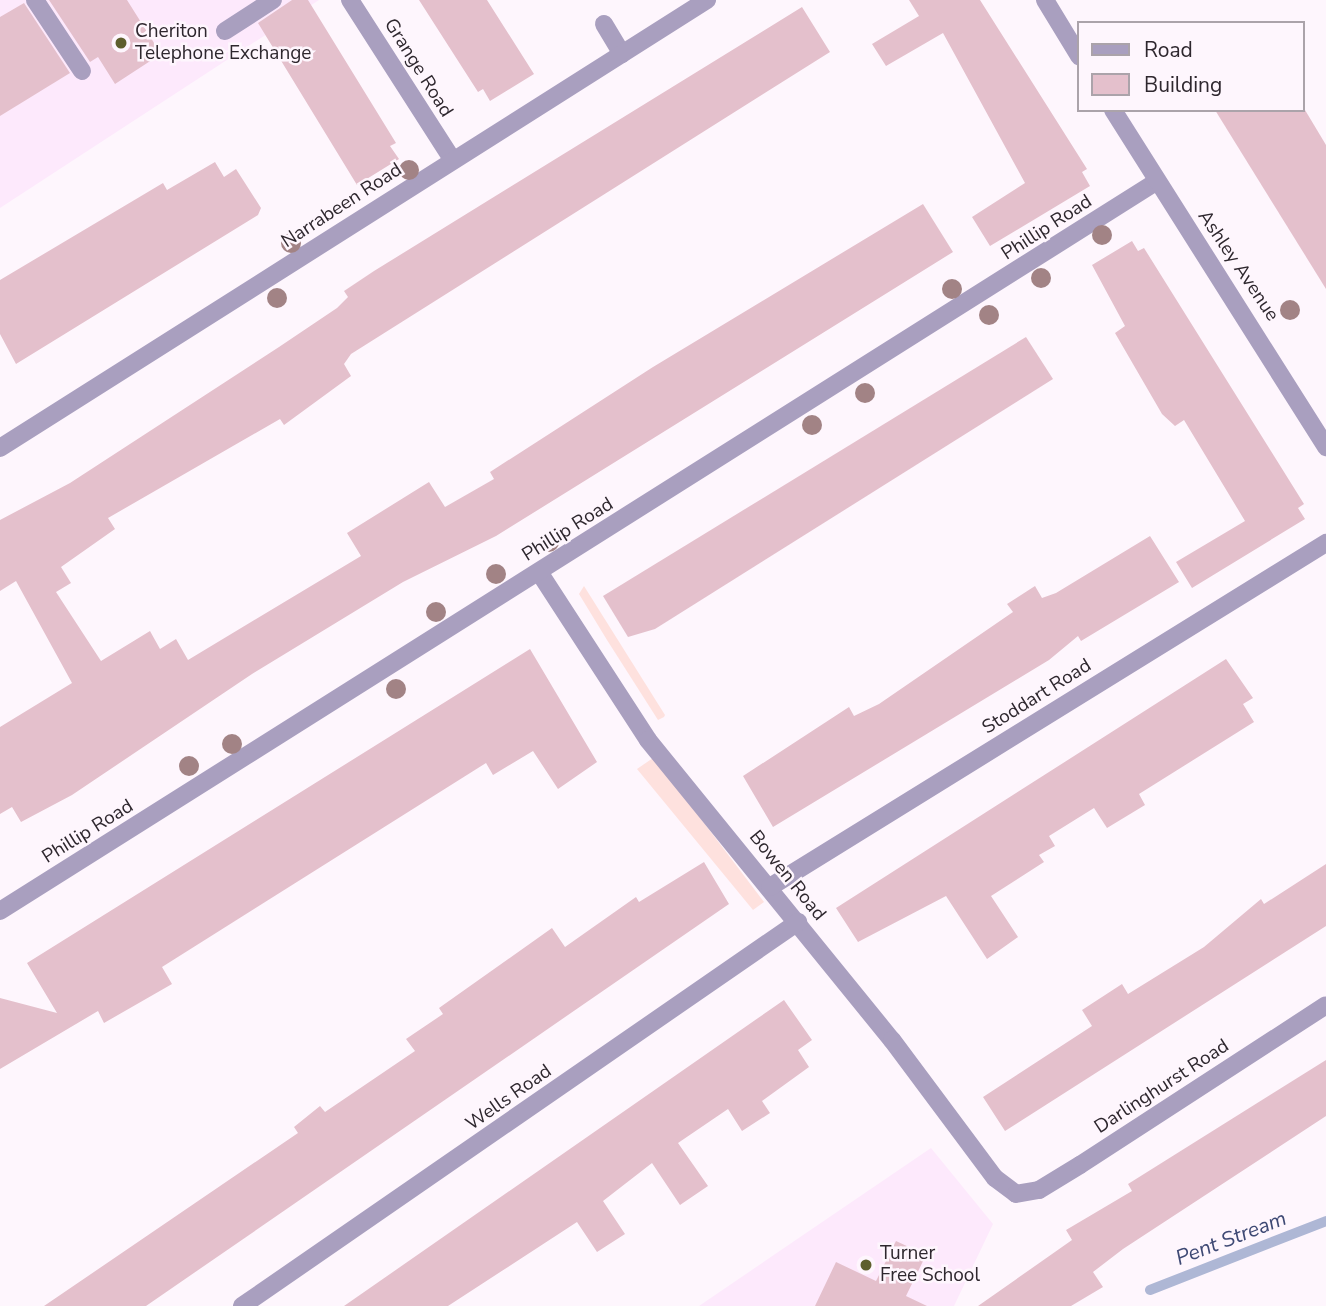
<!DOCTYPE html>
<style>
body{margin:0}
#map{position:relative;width:1326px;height:1306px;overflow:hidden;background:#fef6fd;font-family:"Nunito Sans",sans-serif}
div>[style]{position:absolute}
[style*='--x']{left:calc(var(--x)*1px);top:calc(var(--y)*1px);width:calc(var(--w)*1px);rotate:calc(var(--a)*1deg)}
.built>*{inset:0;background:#fde9fc}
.green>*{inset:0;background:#fee1de}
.stream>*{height:10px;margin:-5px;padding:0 5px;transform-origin:5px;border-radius:5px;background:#aeb7d5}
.building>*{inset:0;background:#e4c0cc}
.service>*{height:18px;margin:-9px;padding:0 9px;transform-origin:9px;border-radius:9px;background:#a99fbf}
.minor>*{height:18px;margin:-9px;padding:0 9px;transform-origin:9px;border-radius:9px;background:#a99fbf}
.tertiary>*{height:18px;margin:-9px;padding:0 9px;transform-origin:9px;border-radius:9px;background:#a99fbf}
.trees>*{width:20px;height:20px;margin:-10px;border-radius:50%;background:#a28385}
.dots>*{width:19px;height:19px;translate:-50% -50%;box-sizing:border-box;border:4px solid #fef6fd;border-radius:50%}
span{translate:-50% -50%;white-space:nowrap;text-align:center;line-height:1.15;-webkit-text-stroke:5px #fef6fd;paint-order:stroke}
.poi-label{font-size:19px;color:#2e272e}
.left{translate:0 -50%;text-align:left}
.street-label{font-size:19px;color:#2e272e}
.water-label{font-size:21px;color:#3e4974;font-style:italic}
.legend{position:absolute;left:1077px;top:21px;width:228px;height:91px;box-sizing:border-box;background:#fef6fd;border:2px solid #aba3aa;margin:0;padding:9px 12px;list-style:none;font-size:21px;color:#2e272e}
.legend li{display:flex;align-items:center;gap:14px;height:35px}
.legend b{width:35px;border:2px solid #aba3aa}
</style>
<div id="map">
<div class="built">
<div style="clip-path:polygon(0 0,319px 0,0 208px)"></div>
<div style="clip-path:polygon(931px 1148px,993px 1224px,954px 1306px,699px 1306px)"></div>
</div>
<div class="green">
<div style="clip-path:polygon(584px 586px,665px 715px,664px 717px,658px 720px,607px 640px,579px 594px)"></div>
<div style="clip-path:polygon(653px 758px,679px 790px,764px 902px,753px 910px,637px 769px)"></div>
</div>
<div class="stream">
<div style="--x:1150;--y:1290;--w:189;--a:-21.4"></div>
</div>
<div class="building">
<div style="clip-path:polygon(49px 0,127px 0,161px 54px,115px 84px,98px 57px,90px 62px)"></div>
<div style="clip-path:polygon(292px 0,308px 0,396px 143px,390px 146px,399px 159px,357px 185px,258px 23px)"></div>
<div style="clip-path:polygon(419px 0,487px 0,534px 74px,490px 101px,483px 89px,478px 92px)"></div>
<div style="clip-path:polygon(909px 0,980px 0,1087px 169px,1082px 172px,1090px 186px,990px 246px,972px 217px,1025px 183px,943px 33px,886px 66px,872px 44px,919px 16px)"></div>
<div style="clip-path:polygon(24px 3px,70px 73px,0 116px,0 17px)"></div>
<div style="clip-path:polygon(802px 7px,830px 52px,351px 354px,344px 364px,351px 376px,284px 425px,280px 419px,108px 518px,115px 529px,61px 567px,71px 583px,56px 592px,101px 661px,150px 631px,160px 649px,176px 639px,188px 660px,361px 556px,347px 533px,429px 482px,445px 507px,494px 479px,490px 472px,653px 367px,923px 204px,953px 252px,496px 536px,403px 582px,252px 674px,72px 795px,21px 822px,12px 807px,0 814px,0 727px,72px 683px,16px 581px,0 591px,0 520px,70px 483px,279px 347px,337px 308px,348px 297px,344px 291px,374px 271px)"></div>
<div style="clip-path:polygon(1215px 110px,1305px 110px,1326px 145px,1326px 289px)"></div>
<div style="clip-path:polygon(215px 162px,224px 177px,236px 169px,261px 208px,258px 215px,16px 364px,0 334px,0 280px,163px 183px,167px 190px)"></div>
<div style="clip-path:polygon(1132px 241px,1138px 251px,1144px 248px,1304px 504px,1298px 508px,1305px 519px,1192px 588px,1176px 562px,1245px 521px,1184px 420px,1175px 426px,1162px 414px,1115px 333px,1125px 326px,1092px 265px)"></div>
<div style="clip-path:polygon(1026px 337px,1053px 379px,655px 629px,628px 637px,603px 596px)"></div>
<div style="clip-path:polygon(1150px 536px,1179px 582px,1081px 641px,1078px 636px,1049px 660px,773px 827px,743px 776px,849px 707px,854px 716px,879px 704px,1013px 612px,1007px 604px,1035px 586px,1042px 598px,1056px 593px)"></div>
<div style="clip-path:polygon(530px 649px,597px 762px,558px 789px,533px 751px,493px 775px,486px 763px,162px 967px,172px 984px,104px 1023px,98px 1011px,0 1069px,0 998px,57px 1013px,27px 963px)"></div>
<div style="clip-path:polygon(1226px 659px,1253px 698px,1243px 704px,1254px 722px,1139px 794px,1145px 805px,1107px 828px,1094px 808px,1049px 836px,1055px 846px,1039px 855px,1044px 862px,991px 896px,1018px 937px,987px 959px,946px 896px,858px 942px,836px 908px)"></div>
<div style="clip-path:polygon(704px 862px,729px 904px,146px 1306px,44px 1306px,298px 1133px,294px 1127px,320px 1106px,325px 1112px,415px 1051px,406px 1039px,443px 1014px,439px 1008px,552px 928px,565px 947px,636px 897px,639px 902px)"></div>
<div style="clip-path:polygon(1326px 864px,1326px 926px,1005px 1131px,983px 1097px,1092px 1026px,1082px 1010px,1122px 984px,1128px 994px,1204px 947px,1261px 899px,1264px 904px)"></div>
<div style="clip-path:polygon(784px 1000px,812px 1040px,798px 1050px,809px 1067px,762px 1101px,770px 1113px,742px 1131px,728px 1109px,678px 1143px,708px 1186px,680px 1205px,652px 1163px,603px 1201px,625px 1234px,597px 1252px,577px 1222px,448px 1306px,344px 1306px)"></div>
<div style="clip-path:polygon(1326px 1060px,1326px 1116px,1123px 1249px,1093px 1272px,1103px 1287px,1071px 1306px,978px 1306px,1072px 1240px,1066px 1230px,1132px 1191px,1128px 1184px)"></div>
<div style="clip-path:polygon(896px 1241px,926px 1255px,906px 1296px,927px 1306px,815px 1306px,836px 1262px,876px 1281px)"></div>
</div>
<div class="service">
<div style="--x:35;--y:0;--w:85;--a:56.5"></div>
<div style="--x:604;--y:24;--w:35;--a:59"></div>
<div style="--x:225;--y:31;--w:57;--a:-32.9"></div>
</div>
<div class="minor">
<div style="--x:350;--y:0;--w:189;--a:57.3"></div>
<div style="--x:0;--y:448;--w:837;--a:-32.36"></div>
<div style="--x:539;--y:572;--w:200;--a:57"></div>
<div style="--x:648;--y:740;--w:387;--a:50.9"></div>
<div style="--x:892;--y:1040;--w:172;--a:53.3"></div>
<div style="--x:995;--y:1178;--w:26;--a:37"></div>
<div style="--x:1016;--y:1194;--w:23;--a:-10"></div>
<div style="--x:1039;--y:1190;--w:48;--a:-31.4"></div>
<div style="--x:1080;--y:1165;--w:293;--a:-33"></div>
<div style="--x:770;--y:887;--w:654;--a:-31.75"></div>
<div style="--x:0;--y:911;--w:1367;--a:-32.24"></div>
<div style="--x:242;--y:1306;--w:676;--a:-34.63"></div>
</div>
<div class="tertiary">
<div style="--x:1045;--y:0;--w:66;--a:58.7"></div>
<div style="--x:1113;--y:110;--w:399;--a:57.7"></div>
</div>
<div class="trees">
<div style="left:409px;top:170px"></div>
<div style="left:1102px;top:235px"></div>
<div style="left:291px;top:243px"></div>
<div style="left:1041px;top:278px"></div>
<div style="left:952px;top:289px"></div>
<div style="left:277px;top:298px"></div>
<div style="left:1290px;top:310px"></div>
<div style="left:989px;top:315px"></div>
<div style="left:865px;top:393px"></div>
<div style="left:812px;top:425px"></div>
<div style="left:549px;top:542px"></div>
<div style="left:496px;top:574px"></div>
<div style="left:436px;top:612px"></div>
<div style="left:396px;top:689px"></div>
<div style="left:232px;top:744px"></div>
<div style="left:189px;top:766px"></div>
</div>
<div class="dots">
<div style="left:121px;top:43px;background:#5e5f2d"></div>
<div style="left:866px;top:1265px;background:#5e5f2d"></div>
</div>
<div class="poi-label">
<span class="left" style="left:135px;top:43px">Cheriton<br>Telephone Exchange</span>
<span class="left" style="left:880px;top:1265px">Turner<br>Free School</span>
</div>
<div class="street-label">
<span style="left:418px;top:68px;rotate:58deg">Grange Road</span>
<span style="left:342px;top:206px;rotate:-33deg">Narrabeen Road</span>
<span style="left:1047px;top:228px;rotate:-33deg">Phillip Road</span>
<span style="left:1238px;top:266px;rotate:56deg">Ashley Avenue</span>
<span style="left:568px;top:530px;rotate:-32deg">Phillip Road</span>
<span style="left:1037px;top:697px;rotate:-32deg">Stoddart Road</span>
<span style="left:88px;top:832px;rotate:-32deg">Phillip Road</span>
<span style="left:787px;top:876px;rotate:51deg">Bowen Road</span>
<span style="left:1162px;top:1087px;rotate:-33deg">Darlinghurst Road</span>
<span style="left:509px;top:1098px;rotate:-35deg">Wells Road</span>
</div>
<div class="water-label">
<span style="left:1231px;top:1238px;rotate:-21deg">Pent Stream</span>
</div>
<ul class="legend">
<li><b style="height:9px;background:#a99fbf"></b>Road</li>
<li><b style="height:19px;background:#e4c0cc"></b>Building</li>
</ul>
</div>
